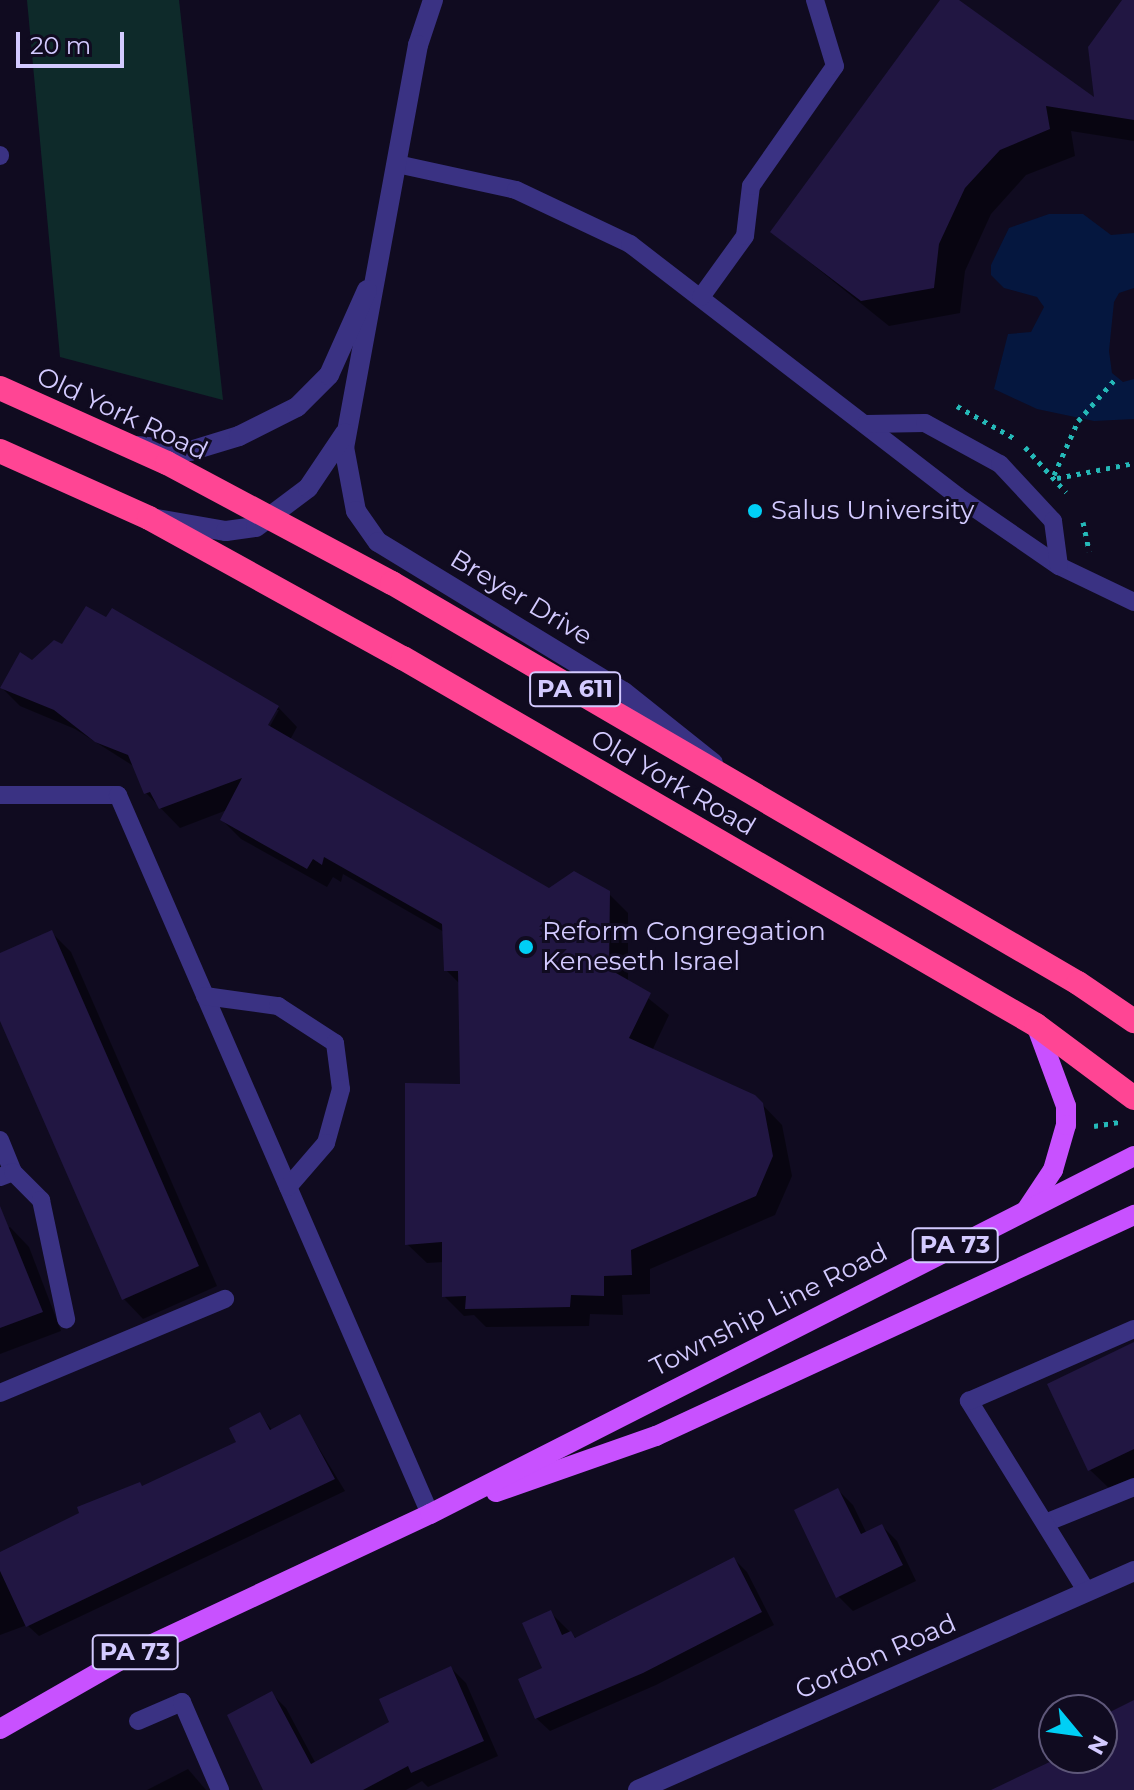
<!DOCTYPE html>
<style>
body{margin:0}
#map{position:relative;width:1134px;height:1790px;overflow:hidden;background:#100b20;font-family:Montserrat,sans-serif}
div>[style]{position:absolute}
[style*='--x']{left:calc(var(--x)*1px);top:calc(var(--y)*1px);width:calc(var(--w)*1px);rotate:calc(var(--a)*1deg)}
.green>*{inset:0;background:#0e2a2a}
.water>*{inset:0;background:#05173f}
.shadow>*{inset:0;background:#0007}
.building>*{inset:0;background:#211642}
.path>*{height:5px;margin-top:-2.5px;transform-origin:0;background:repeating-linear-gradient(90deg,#25b9b8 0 4px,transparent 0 10px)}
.lane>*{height:18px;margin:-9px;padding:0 9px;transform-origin:9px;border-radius:9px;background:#3a3283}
.street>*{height:20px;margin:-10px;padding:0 10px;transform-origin:10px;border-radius:10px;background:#3a3283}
.primary>*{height:20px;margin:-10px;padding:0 10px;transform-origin:10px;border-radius:10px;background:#c851ff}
.highway>*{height:24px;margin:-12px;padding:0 12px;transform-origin:12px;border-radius:12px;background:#ff4594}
.dots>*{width:22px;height:22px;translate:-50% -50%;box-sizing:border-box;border:4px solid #100b20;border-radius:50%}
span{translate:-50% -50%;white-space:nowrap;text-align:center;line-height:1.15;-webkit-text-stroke:6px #100b20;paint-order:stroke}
.shield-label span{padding:2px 6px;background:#100b20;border:2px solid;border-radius:6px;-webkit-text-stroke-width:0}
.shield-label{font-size:24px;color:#d3caff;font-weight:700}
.street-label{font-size:26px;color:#d3caff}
.poi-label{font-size:26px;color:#d3caff}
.left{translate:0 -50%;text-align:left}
.north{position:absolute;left:1038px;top:1694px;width:80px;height:80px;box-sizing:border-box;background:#100b20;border:2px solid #5e5779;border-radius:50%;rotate:119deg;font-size:22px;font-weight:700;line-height:32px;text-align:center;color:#d3caff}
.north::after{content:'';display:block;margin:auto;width:28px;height:36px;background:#00cff5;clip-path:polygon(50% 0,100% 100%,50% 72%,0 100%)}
.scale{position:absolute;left:16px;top:32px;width:108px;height:36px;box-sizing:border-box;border:4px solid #d3caff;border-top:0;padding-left:10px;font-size:24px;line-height:28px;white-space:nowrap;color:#d3caff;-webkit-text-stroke:6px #100b20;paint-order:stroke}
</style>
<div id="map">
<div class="green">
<div style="clip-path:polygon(27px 0,179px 0,223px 400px,60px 357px)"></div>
</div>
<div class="water">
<div style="clip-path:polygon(1049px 214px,1083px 214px,1111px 235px,1134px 233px,1134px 288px,1119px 293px,1114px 302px,1109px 351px,1112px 373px,1123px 382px,1134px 379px,1134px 419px,1094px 421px,1037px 409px,994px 389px,1008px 334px,1031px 332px,1044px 307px,1037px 297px,1004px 288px,991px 275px,991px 265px,1009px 228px)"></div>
</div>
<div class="shadow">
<div style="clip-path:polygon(942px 0,956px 0,1096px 101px,1125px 0,1134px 0,1134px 141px,1071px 131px,1075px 156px,1026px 175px,991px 214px,965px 271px,960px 313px,889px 326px,772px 232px)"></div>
<div style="clip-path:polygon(evenodd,32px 662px,278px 707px,297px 727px,290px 740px,549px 890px,608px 893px,628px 913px,628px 982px,669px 1015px,652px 1051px,754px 1096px,782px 1125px,792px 1176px,775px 1215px,650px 1269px,650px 1294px,622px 1295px,623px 1315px,590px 1314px,589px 1326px,486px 1327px,474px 1315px,464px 1316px,444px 1296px,444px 1262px,427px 1263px,407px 1244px,462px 1086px,460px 984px,446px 970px,444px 932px,343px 874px,341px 882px,333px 877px,327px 887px,241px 839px,222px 820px,227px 810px,180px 828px,146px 793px,135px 767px,75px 729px,20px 706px,1px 687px,32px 662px,274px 710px,279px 710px,265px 735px,262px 733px,274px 710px)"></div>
<div style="clip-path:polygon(52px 933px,71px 952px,217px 1286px,143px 1319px,124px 1299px,0 1016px,0 956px)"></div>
<div style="clip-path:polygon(10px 1227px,29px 1247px,61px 1331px,0 1354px,0 1231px)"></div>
<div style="clip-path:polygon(1134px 1344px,1134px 1478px,1110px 1489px,1090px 1470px)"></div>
<div style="clip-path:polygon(259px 1414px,273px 1431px,300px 1417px,345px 1491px,39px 1636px,27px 1625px,0 1635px,0 1554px,239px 1443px)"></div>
<div style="clip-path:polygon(838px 1490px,853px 1505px,867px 1534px,882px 1526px,897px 1541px,916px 1581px,853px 1611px,838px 1596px)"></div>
<div style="clip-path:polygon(734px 1559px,747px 1572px,774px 1625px,656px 1685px,550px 1731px,536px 1718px,550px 1612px,577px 1639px)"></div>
<div style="clip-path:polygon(451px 1668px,466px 1683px,498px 1756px,428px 1787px,422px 1781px,406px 1790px,269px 1790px,271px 1693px,286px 1708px,316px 1764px,391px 1723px)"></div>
<div style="clip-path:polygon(188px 1769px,206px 1790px,147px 1790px)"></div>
</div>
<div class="building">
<div style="clip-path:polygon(940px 0,959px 0,1094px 97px,1088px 47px,1122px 0,1134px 0,1134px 120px,1046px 106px,1050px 129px,1000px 150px,965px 188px,939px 244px,934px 288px,861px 301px,770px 232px)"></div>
<div style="clip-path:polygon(86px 606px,106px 617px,112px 608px,279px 706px,268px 725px,549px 888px,574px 871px,610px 891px,609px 969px,651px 993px,629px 1038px,755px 1095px,763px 1103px,773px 1156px,756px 1196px,631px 1250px,632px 1275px,604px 1276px,604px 1296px,571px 1295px,570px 1307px,465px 1309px,466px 1296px,442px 1297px,442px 1242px,405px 1245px,405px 1083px,460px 1084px,458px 971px,444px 971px,442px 924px,324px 857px,322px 865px,313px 859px,307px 869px,220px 820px,242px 778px,159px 809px,150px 792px,144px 794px,128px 755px,95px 742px,54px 710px,0 688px,20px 652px,32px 660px,54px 640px,62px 644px)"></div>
<div style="clip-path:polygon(52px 930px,199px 1266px,122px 1300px,0 1021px,0 953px)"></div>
<div style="clip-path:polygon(0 1206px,43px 1312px,0 1328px)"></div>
<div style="clip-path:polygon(1134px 1342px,1134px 1449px,1088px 1471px,1047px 1384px)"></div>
<div style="clip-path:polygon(260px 1412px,270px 1430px,300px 1414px,335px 1479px,26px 1627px,0 1571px,0 1552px,79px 1513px,77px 1507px,140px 1482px,142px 1486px,236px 1442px,229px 1428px)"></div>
<div style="clip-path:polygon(838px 1488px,861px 1534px,882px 1524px,903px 1565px,836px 1598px,794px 1510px)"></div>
<div style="clip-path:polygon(734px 1557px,762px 1612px,643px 1673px,535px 1719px,518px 1679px,542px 1668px,522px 1623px,551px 1610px,562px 1635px,571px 1631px,575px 1638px)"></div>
<div style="clip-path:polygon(451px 1666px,484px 1741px,411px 1773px,408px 1766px,363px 1790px,263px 1790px,227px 1715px,272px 1691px,311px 1764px,389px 1722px,379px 1699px)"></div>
<div style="clip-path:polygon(1134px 1700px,1134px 1790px,991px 1790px,1058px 1758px,1102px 1758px,1102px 1716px)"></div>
</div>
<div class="path">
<div style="--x:957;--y:406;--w:65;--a:29.3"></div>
<div style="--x:1025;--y:447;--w:61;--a:47.7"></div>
<div style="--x:1054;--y:475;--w:59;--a:-66"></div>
<div style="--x:1078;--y:421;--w:59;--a:-48.4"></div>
<div style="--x:1057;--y:478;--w:78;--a:-11"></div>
<div style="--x:1083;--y:522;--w:30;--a:78"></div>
<div style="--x:1094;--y:1126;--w:25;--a:-9"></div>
</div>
<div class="lane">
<div style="--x:0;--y:155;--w:1;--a:90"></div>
<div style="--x:397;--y:164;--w:122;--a:12.3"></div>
<div style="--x:516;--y:190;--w:126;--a:25.3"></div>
<div style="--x:630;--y:244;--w:413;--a:37.6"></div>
<div style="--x:957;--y:496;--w:124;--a:34.5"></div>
<div style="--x:1059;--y:566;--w:83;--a:25.6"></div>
<div style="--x:701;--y:297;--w:75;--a:-54.2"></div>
<div style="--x:745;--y:236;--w:50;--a:-83.2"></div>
<div style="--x:751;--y:186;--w:146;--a:-55"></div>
<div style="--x:835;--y:66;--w:69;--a:-106.9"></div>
<div style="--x:866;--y:424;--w:59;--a:-1"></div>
<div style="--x:925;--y:423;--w:85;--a:28.7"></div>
<div style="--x:1000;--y:464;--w:78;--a:47.1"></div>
<div style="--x:1053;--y:521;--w:45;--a:82.4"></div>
<div style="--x:0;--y:795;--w:118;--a:0"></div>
<div style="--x:118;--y:795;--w:784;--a:66.54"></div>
<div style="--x:205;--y:996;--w:74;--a:7.8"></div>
<div style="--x:278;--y:1006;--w:68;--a:33"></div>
<div style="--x:335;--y:1043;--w:46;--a:82.6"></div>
<div style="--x:341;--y:1089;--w:56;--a:105.5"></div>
<div style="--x:326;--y:1143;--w:58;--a:130.8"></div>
<div style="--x:0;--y:1140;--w:35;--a:68"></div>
<div style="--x:13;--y:1172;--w:14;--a:159"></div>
<div style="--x:13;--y:1172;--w:40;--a:45"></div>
<div style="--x:41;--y:1200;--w:122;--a:78.1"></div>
<div style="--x:0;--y:1393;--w:244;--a:-22.7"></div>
<div style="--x:1045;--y:1523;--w:96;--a:-22"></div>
<div style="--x:1087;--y:1592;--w:225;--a:-121.7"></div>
<div style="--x:969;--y:1401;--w:180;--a:-23.6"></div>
<div style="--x:138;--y:1721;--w:48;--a:-23.4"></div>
<div style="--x:182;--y:1702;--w:96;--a:66.6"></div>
</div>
<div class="street">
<div style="--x:433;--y:0;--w:47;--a:108.4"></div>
<div style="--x:418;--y:45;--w:409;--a:100.4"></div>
<div style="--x:344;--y:447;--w:65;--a:79.4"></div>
<div style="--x:356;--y:511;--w:38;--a:55"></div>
<div style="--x:378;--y:542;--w:288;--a:31.4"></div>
<div style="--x:624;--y:692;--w:114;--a:38.6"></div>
<div style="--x:137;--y:446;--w:53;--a:5.4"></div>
<div style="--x:190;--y:451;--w:51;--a:-17"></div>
<div style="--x:239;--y:436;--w:65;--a:-26.6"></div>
<div style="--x:297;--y:407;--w:45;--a:-45"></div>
<div style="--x:329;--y:375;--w:93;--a:-65.9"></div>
<div style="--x:157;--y:519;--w:70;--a:9.9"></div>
<div style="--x:226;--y:531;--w:30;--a:-8"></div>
<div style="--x:256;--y:527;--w:65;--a:-36.9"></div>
<div style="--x:308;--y:488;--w:66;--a:-56.1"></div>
<div style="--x:638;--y:1790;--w:542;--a:-23.82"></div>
</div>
<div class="primary">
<div style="--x:1027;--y:1209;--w:47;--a:-56.3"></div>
<div style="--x:1053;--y:1170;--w:47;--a:-73.9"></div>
<div style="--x:1066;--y:1125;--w:19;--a:-90"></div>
<div style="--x:1066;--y:1106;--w:86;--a:-110.3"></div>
<div style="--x:496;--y:1492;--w:170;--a:-19.3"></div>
<div style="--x:656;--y:1436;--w:527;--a:-24.81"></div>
<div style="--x:0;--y:1729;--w:151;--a:-29.8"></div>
<div style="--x:131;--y:1654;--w:330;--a:-25.1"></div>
<div style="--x:430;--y:1514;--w:790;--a:-26.95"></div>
</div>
<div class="highway">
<div style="--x:0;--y:388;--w:183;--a:24.2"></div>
<div style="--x:167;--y:463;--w:255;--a:28.1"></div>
<div style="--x:392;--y:583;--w:794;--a:30.25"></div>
<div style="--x:1078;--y:983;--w:68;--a:34.2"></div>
<div style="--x:0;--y:451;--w:163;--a:24.2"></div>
<div style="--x:149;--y:518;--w:290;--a:28.9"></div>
<div style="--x:403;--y:658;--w:732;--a:30.1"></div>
<div style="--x:1036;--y:1025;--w:122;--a:36.7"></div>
</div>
<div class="dots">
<div style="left:755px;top:511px;background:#00cff5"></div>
<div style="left:526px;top:947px;background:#00cff5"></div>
</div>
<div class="shield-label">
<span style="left:575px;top:689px">PA 611</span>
<span style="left:955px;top:1245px">PA 73</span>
<span style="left:135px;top:1652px">PA 73</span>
</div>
<div class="street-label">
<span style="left:122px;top:414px;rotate:25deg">Old York Road</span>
<span style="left:521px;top:598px;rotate:31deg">Breyer Drive</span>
<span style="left:673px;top:783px;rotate:30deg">Old York Road</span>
<span style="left:769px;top:1310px;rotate:-27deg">Township Line Road</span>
<span style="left:876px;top:1657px;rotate:-24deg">Gordon Road</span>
</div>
<div class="poi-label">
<span class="left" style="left:771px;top:511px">Salus University</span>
<span class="left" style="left:542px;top:947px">Reform Congregation<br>Keneseth Israel</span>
</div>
<div class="north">N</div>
<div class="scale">20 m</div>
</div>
